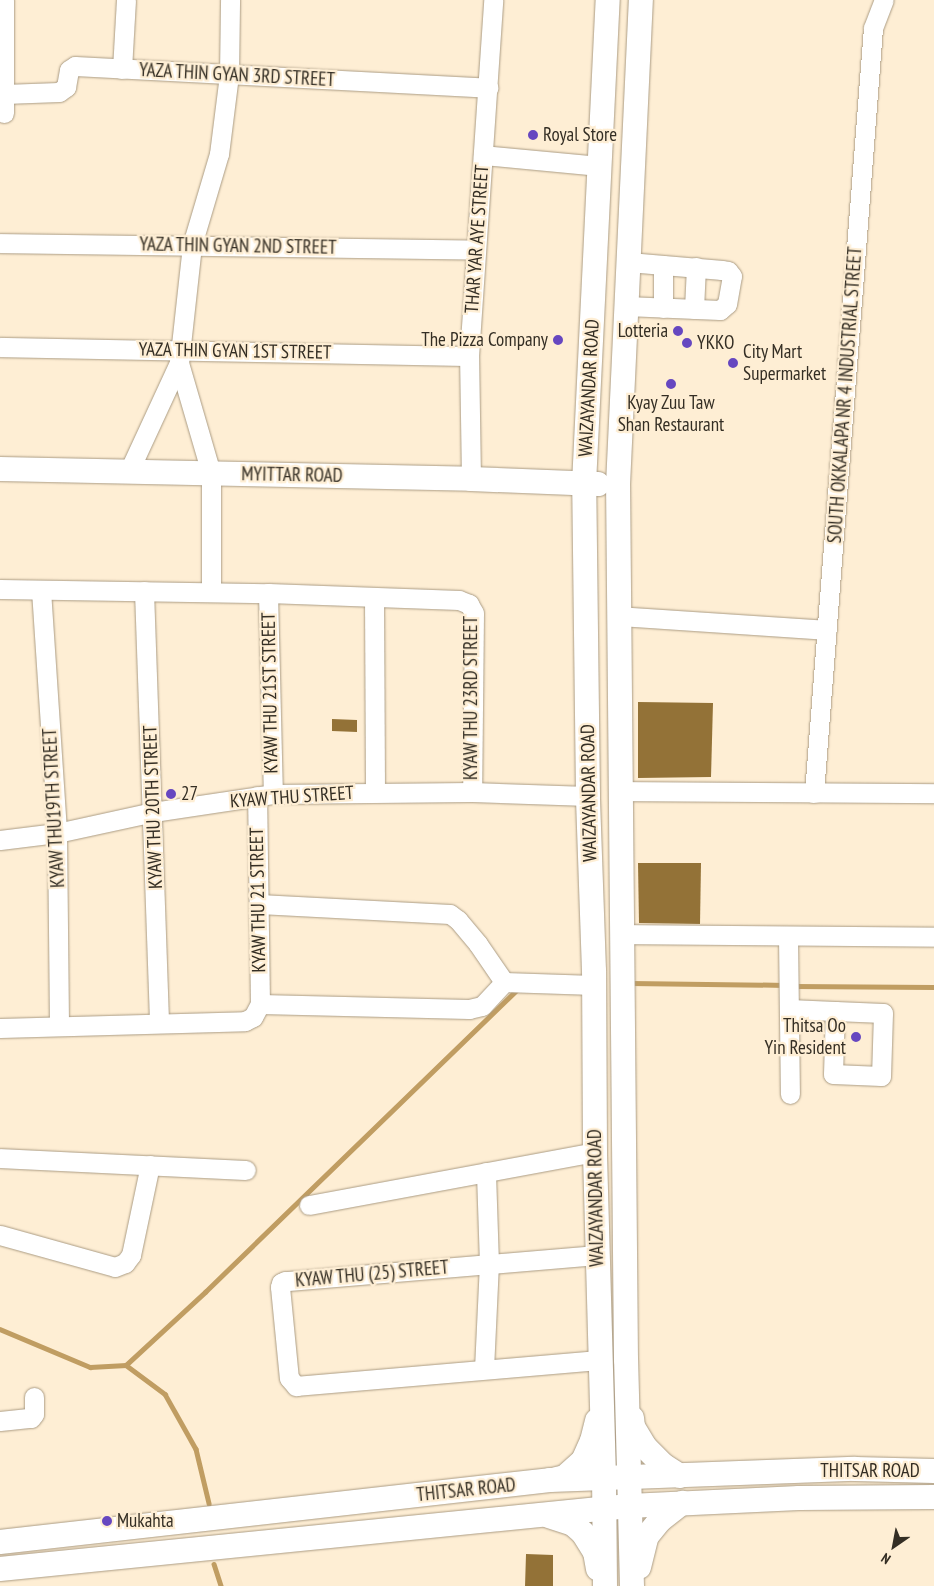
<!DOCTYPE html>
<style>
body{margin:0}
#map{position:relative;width:934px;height:1586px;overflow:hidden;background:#feeed4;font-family:"PT Sans Narrow",sans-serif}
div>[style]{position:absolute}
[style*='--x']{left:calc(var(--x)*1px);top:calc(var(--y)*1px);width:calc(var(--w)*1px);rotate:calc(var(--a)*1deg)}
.stream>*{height:4.5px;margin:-2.25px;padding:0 2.25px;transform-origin:2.25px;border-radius:2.25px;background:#c09d62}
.building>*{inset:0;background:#937237}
.roads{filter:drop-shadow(0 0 1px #ab9c84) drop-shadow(0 0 1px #ab9c84)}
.minor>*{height:19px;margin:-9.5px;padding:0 9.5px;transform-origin:9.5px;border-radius:9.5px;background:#fff}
.major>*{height:24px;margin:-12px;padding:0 12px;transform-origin:12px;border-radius:12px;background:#fff}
.dots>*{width:14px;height:14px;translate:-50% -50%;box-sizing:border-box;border:2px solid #feeed4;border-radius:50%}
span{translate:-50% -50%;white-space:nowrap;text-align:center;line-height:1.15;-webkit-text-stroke:4.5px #feeed4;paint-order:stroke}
.street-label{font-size:19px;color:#342e24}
.poi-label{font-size:19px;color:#342e24}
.left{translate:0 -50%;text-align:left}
.right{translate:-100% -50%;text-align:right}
.north{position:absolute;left:869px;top:1521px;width:50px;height:50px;-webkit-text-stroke:4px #feeed4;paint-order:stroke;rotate:213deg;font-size:14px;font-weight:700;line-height:20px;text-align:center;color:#342e24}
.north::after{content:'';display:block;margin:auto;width:18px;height:22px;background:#342e24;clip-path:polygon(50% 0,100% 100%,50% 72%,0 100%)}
</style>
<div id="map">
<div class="stream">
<div style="--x:630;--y:983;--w:155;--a:0.7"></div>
<div style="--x:793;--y:986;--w:141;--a:0.4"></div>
<div style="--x:0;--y:1329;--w:98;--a:22.9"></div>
<div style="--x:90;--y:1367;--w:36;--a:-3"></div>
<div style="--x:126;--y:1365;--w:49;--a:36.6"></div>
<div style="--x:165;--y:1394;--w:63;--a:60.6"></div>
<div style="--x:196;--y:1449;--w:56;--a:76.5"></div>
<div style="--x:126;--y:1365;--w:108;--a:-42.7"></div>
<div style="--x:205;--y:1292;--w:436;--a:-44.1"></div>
<div style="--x:214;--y:1564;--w:23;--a:72"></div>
</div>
<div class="building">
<div style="clip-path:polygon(638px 702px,713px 703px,711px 777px,638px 778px)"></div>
<div style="clip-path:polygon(332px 719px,357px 720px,357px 732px,332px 731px)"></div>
<div style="clip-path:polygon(638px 863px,701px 863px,700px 924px,639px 923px)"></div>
<div style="clip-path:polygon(526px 1554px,553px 1555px,553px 1586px,525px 1586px)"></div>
</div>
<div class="roads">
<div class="minor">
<div style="--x:122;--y:69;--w:69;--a:-86.7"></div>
<div style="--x:4;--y:94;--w:55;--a:-2.1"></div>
<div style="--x:59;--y:92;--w:9;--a:-36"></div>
<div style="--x:66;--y:87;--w:17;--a:-80"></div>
<div style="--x:69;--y:70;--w:7;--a:-34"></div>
<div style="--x:75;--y:66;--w:414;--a:3"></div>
<div style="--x:4;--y:113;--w:113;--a:-90"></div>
<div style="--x:483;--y:155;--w:118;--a:5.4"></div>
<div style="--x:0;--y:243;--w:476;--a:0.8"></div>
<div style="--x:663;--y:265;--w:43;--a:90"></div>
<div style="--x:626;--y:306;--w:94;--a:2.4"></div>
<div style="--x:720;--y:310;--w:9;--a:-41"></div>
<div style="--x:727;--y:304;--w:28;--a:-80"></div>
<div style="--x:732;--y:276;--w:6;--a:-129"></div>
<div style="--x:728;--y:271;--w:6;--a:-171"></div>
<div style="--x:722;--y:270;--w:94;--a:-175.1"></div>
<div style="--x:694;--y:309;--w:42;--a:-87.3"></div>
<div style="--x:0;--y:347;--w:469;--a:1.1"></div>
<div style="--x:179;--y:363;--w:115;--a:73.8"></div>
<div style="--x:211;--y:473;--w:119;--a:90"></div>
<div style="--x:129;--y:471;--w:119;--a:-65.2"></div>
<div style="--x:179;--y:363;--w:119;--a:-83.7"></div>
<div style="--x:192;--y:245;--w:95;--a:-73.5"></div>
<div style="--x:219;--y:154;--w:80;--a:-82.8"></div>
<div style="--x:229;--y:75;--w:75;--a:-89.2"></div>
<div style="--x:471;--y:479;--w:123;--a:-90.9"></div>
<div style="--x:469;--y:356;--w:357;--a:-86.1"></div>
<div style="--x:0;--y:589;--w:268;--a:0.9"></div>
<div style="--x:268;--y:593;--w:191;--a:2.1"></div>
<div style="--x:459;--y:600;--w:11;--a:22"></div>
<div style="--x:469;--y:604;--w:10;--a:61"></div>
<div style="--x:474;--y:613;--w:179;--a:90.6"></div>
<div style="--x:41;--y:590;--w:244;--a:86.2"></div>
<div style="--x:57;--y:833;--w:193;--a:89.4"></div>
<div style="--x:144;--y:591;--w:432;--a:88"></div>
<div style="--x:268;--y:593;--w:201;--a:88.6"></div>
<div style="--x:374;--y:598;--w:194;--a:89.7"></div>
<div style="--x:618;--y:616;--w:209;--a:3.8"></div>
<div style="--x:619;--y:791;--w:315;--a:0.4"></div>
<div style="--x:814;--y:793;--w:767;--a:-85.59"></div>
<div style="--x:873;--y:28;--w:30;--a:-69"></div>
<div style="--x:0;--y:840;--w:57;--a:-7"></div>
<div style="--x:57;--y:833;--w:98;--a:-12.3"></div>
<div style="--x:153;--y:812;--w:121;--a:-8.5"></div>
<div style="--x:273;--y:794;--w:199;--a:-0.6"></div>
<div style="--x:472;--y:792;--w:116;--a:2"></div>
<div style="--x:259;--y:904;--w:191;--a:3"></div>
<div style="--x:450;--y:914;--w:10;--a:37"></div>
<div style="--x:458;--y:920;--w:31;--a:50"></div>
<div style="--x:478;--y:944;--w:46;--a:55.6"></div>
<div style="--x:504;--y:982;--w:90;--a:1.9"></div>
<div style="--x:621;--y:934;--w:313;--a:0.5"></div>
<div style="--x:788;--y:936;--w:158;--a:89.3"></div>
<div style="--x:260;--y:1004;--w:209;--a:1.4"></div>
<div style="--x:469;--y:1009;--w:13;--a:-13"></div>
<div style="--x:482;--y:1006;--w:33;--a:-47"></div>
<div style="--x:789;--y:1009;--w:46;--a:2.5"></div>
<div style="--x:835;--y:1011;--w:48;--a:2.4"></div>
<div style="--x:883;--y:1013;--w:63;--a:91.8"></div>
<div style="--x:881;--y:1076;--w:48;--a:-177.6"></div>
<div style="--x:833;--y:1074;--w:63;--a:-88.2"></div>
<div style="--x:0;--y:1028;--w:245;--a:-1.6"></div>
<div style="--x:245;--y:1021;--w:9;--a:-27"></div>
<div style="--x:253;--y:1017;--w:15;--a:-62"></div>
<div style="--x:260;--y:1004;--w:208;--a:-90.8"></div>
<div style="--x:0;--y:1158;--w:246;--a:2.8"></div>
<div style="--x:309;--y:1205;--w:291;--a:-10.5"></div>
<div style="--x:0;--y:1235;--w:119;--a:15.5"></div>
<div style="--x:115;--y:1267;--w:11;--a:-22"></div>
<div style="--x:125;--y:1263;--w:10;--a:-53"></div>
<div style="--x:131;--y:1255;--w:92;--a:-78.1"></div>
<div style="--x:597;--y:1255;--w:313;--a:175.2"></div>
<div style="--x:285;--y:1281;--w:4;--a:153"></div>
<div style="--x:281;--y:1283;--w:4;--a:104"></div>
<div style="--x:280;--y:1287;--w:91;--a:84.4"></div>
<div style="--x:289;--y:1378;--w:11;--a:49"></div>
<div style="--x:296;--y:1386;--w:306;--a:-4.9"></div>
<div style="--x:484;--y:1369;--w:105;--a:-87.3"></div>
<div style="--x:489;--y:1264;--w:92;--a:-91.9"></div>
<div style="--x:0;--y:1421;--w:31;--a:-6"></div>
<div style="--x:31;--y:1418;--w:5;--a:-53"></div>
<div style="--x:34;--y:1414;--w:17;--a:-90"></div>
</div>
<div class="major">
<div style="--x:0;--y:469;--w:471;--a:1.2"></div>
<div style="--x:471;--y:479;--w:127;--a:2.3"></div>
<div style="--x:632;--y:1418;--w:9;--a:84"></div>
<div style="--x:633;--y:1427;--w:23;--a:59"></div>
<div style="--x:645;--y:1447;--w:25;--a:45"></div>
<div style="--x:663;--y:1465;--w:20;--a:33"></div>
<div style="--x:557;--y:1479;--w:8;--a:-14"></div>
<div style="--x:565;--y:1477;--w:24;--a:-42"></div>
<div style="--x:583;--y:1461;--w:22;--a:-66"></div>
<div style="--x:592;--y:1441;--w:21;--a:-76"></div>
<div style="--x:549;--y:1516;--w:25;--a:18"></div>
<div style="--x:573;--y:1524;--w:13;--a:42"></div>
<div style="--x:583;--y:1533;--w:22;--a:58"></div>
<div style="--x:595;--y:1552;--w:17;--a:80"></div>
<div style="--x:0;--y:1542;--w:553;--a:-6.43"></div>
<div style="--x:550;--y:1480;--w:305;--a:-2.1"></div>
<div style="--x:855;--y:1469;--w:79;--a:1.5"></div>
<div style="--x:639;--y:1567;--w:32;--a:-76"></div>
<div style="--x:647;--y:1536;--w:21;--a:-51"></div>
<div style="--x:660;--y:1520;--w:28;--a:-38"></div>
<div style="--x:0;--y:1569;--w:632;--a:-5.72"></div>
<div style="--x:629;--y:1506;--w:170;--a:-2.7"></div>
<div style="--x:799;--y:1498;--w:135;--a:-0.4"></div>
<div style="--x:605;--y:1586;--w:109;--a:-90.5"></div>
<div style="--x:604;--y:1477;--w:325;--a:-91.6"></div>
<div style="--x:595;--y:1152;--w:181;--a:-90.3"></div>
<div style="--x:594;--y:971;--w:175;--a:-92"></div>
<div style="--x:588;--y:796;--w:312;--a:-90.7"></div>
<div style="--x:584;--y:484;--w:485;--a:-87.2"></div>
<div style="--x:632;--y:1586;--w:226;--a:-91.5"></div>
<div style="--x:626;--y:1360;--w:875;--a:-90.52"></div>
<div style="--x:618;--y:485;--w:486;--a:-87.3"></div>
</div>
</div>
<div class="dots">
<div style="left:533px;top:135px;background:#6647c0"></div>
<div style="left:678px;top:331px;background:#6647c0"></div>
<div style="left:558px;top:340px;background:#6647c0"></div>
<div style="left:687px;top:343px;background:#6647c0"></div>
<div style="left:733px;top:363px;background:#6647c0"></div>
<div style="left:671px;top:384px;background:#6647c0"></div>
<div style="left:171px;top:794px;background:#6647c0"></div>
<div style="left:856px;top:1037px;background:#6647c0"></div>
<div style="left:107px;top:1521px;background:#6647c0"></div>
</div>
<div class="street-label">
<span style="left:237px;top:75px;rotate:3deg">YAZA THIN GYAN 3RD STREET</span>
<span style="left:477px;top:239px;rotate:-86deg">THAR YAR AYE STREET</span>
<span style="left:238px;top:246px;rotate:1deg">YAZA THIN GYAN 2ND STREET</span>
<span style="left:235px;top:351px;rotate:1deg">YAZA THIN GYAN 1ST STREET</span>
<span style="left:589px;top:388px;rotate:-87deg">WAIZAYANDAR ROAD</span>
<span style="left:845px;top:395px;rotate:-86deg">SOUTH OKKALAPA NR 4 INDUSTRIAL STREET</span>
<span style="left:292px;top:475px;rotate:1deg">MYITTAR ROAD</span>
<span style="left:270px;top:693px;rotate:-91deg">KYAW THU 21ST STREET</span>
<span style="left:471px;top:698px;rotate:-90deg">KYAW THU 23RD STREET</span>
<span style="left:589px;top:793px;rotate:-91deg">WAIZAYANDAR ROAD</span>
<span style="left:292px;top:797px;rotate:-4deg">KYAW THU STREET</span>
<span style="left:153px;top:807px;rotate:-92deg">KYAW THU 20TH STREET</span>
<span style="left:54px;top:808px;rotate:-93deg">KYAW THU19TH STREET</span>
<span style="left:258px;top:900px;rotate:-91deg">KYAW THU 21 STREET</span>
<span style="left:596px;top:1198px;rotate:-91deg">WAIZAYANDAR ROAD</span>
<span style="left:372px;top:1274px;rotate:-5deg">KYAW THU (25) STREET</span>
<span style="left:870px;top:1471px">THITSAR ROAD</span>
<span style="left:466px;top:1490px;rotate:-6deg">THITSAR ROAD</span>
</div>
<div class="poi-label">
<span class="left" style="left:543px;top:135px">Royal Store</span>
<span class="right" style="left:668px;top:331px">Lotteria</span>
<span class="right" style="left:548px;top:340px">The Pizza Company</span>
<span class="left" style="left:697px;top:343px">YKKO</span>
<span class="left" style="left:743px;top:363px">City Mart<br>Supermarket</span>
<span style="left:671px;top:414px">Kyay Zuu Taw<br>Shan Restaurant</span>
<span class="left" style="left:181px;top:794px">27</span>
<span class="right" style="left:846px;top:1037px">Thitsa Oo<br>Yin Resident</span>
<span class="left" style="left:117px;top:1521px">Mukahta</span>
</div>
<div class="north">N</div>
</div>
